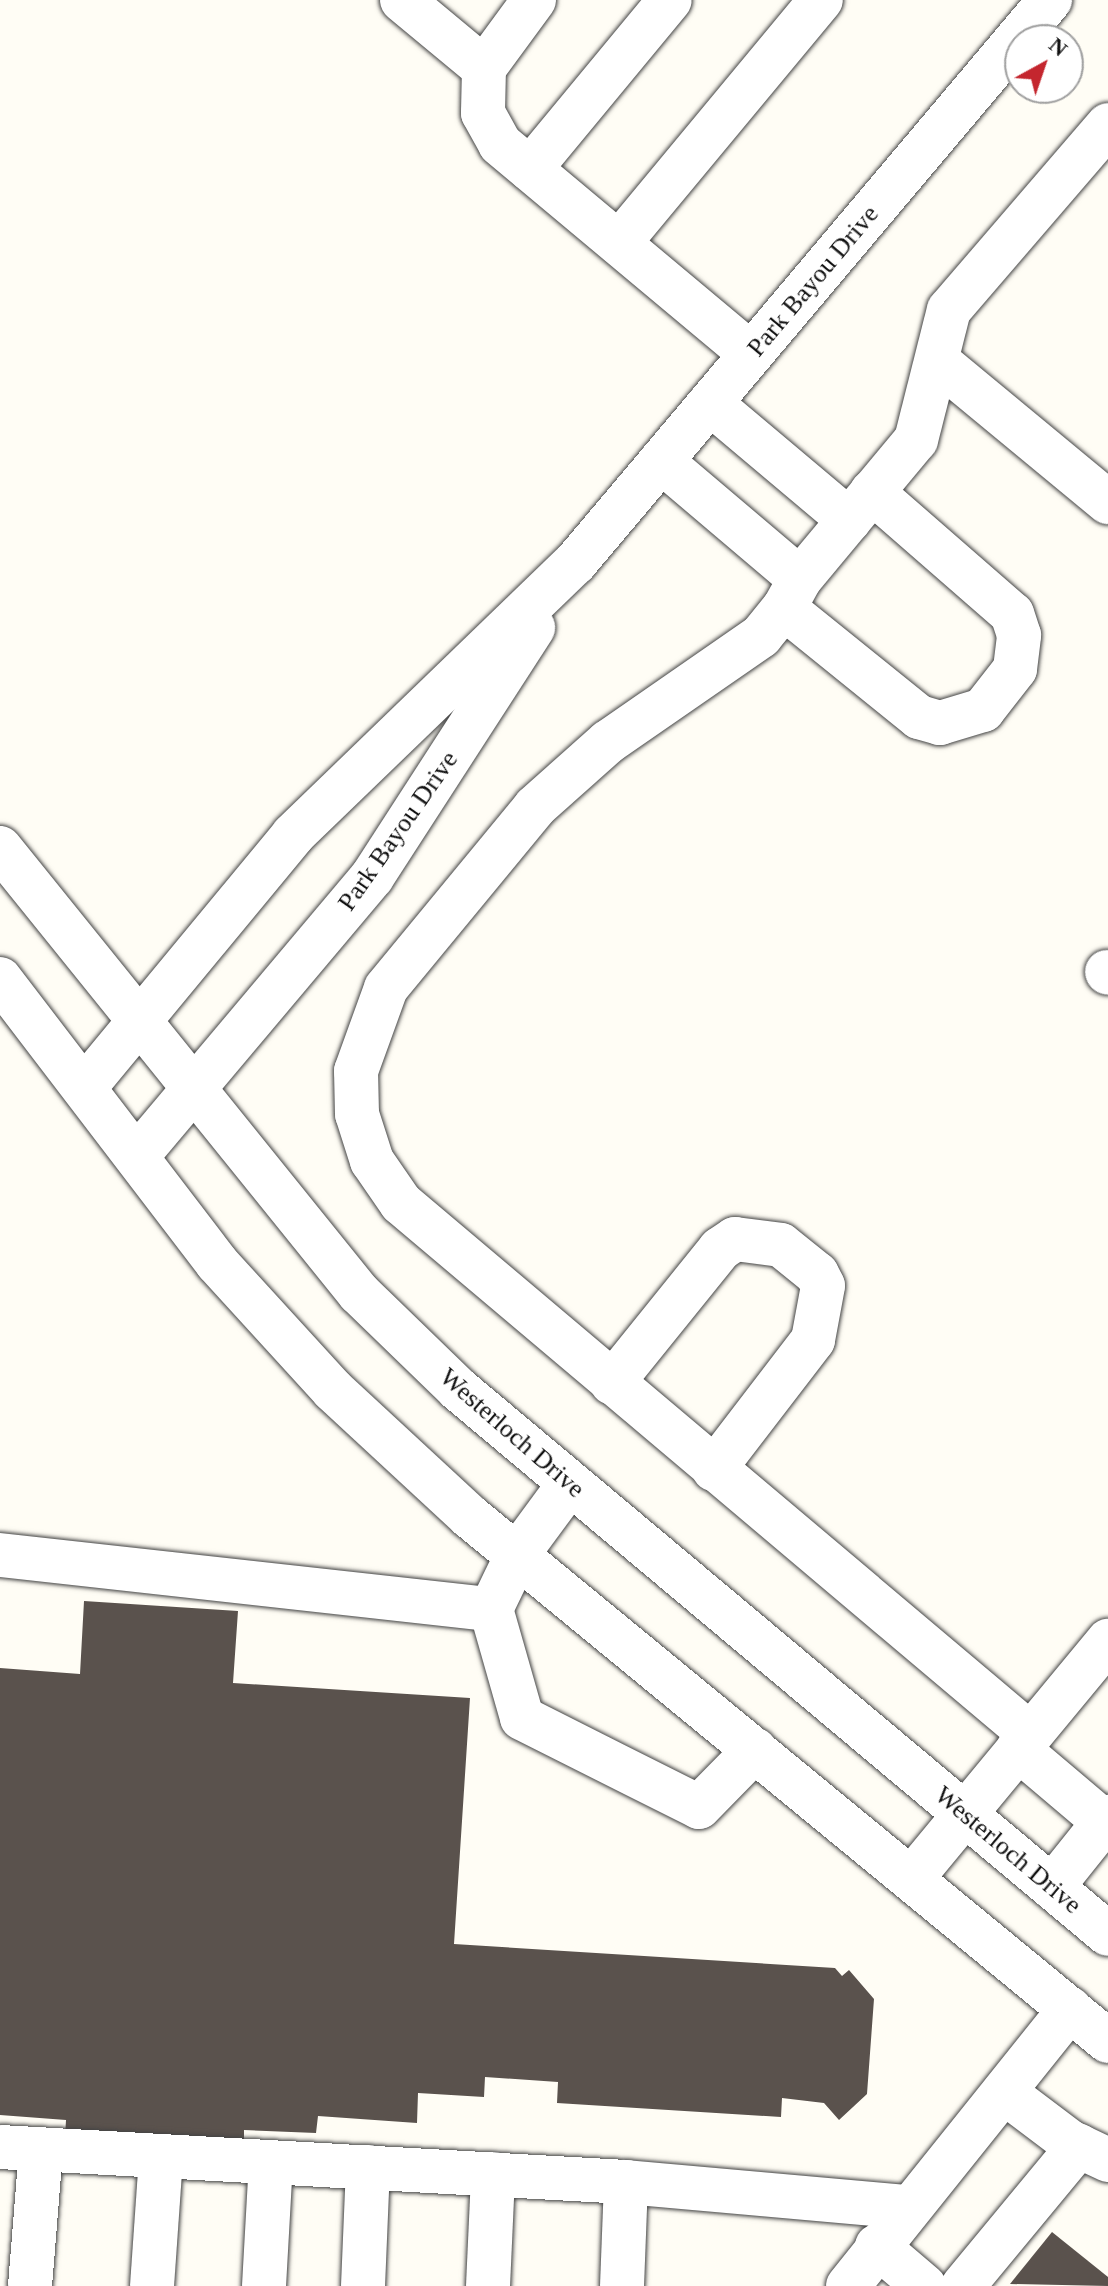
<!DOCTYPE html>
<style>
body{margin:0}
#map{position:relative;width:1108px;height:2286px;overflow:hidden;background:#fffdf5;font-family:"Times New Roman",serif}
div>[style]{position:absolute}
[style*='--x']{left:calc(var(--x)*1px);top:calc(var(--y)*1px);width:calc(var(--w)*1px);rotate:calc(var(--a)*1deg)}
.building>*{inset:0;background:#5a524d}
.roads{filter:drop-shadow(0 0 2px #444) drop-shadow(0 0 2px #444)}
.minor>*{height:44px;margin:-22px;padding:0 22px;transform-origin:22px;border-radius:22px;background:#fff}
span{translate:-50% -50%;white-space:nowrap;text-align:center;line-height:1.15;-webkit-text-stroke:8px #fff;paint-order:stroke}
.street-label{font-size:26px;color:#111}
.north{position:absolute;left:1004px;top:24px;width:80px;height:80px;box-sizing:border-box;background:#fff;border:2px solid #a0a0a0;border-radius:50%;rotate:40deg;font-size:22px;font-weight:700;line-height:32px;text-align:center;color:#111}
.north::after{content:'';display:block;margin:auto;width:28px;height:36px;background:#c4262e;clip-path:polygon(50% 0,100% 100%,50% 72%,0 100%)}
</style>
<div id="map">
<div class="building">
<div style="clip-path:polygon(84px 1601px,238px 1611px,233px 1683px,470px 1698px,454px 1944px,835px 1968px,842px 1976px,849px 1970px,874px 1999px,867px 2094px,839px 2120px,824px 2103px,782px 2098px,781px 2117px,557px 2103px,558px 2082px,485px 2077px,484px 2097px,418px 2093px,417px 2123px,318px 2116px,316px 2133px,244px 2130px,244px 2147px,65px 2137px,66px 2120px,0 2115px,0 1668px,80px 1674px)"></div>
<div style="clip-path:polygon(1052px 2232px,1108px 2277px,1108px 2286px,1010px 2284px)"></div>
</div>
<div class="roads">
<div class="minor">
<div style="--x:402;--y:0;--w:107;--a:39.7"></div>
<div style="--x:534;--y:0;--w:84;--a:126.3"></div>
<div style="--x:484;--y:68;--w:45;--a:91.3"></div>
<div style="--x:483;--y:113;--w:35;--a:61"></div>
<div style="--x:500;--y:144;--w:327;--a:39.9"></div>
<div style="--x:530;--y:169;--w:219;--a:-50.4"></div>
<div style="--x:619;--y:243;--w:316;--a:-50.3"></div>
<div style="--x:941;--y:364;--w:217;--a:39.6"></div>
<div style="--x:710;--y:403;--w:182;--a:40.1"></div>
<div style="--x:661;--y:461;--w:182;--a:40.3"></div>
<div style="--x:784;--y:608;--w:174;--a:38.9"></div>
<div style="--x:919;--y:717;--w:22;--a:16"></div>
<div style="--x:940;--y:723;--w:45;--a:-16.8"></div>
<div style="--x:983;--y:710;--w:52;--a:-52"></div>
<div style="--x:1015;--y:669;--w:34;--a:-83"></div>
<div style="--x:1019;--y:635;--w:22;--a:-108"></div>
<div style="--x:1012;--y:614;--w:186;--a:-138.9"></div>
<div style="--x:0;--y:848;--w:572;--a:51.11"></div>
<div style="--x:359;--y:1293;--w:138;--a:44.1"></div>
<div style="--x:458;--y:1389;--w:848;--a:39.98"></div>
<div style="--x:1107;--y:972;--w:1;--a:45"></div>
<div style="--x:0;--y:979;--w:357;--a:52.6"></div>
<div style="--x:217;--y:1263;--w:172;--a:47.6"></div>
<div style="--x:333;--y:1390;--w:185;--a:42.8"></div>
<div style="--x:469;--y:1516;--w:827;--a:39.41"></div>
<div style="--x:84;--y:1088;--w:328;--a:-50.4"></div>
<div style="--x:293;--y:835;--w:392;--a:-44"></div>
<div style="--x:575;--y:563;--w:737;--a:-49.85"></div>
<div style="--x:137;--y:1156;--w:365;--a:-49.9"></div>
<div style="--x:372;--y:877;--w:297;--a:-57.1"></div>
<div style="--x:612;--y:1383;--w:172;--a:-51.1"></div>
<div style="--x:720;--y:1249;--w:18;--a:-34"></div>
<div style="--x:735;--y:1239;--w:46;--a:7.4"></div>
<div style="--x:781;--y:1245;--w:46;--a:38.9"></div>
<div style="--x:817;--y:1274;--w:13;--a:63"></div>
<div style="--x:823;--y:1286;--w:55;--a:100.5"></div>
<div style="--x:813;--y:1340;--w:163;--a:127.5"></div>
<div style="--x:0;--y:1555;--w:494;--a:6.3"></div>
<div style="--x:491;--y:1609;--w:60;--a:-64.3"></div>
<div style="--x:517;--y:1555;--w:89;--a:-53.6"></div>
<div style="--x:491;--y:1609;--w:113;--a:74.1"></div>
<div style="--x:522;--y:1718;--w:198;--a:26.7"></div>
<div style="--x:699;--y:1807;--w:80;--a:-45.5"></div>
<div style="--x:1030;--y:1734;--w:823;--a:-139.83"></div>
<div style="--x:401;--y:1203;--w:51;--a:-124.6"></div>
<div style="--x:372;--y:1161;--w:49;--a:-107.7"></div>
<div style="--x:357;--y:1114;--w:43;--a:-91.3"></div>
<div style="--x:356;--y:1071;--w:88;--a:-70.1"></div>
<div style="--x:386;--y:988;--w:234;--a:-50.5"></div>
<div style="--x:535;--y:807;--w:98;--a:-41.7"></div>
<div style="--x:608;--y:742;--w:186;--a:-34.7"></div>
<div style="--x:761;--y:636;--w:36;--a:-51"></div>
<div style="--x:784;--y:608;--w:33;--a:-61"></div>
<div style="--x:800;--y:579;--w:181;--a:-50.2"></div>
<div style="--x:916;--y:440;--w:134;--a:-75.8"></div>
<div style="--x:949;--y:310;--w:244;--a:-49.3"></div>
<div style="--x:1018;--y:1749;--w:113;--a:40.3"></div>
<div style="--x:912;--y:1878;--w:308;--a:-50.4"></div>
<div style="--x:1052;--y:1887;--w:90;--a:-51.3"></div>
<div style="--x:1004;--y:2092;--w:83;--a:37.1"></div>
<div style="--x:1070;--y:2142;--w:42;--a:25.3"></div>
<div style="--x:0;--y:2147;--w:627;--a:3.2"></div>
<div style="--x:626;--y:2182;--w:281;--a:5.1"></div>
<div style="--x:877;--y:2246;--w:62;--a:40.4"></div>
<div style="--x:30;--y:2286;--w:137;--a:-85.4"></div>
<div style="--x:152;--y:2286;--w:130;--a:-86"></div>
<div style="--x:264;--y:2286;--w:124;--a:-86.8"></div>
<div style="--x:363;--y:2286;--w:119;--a:-87.6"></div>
<div style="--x:488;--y:2286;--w:112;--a:-87.4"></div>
<div style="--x:622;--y:2286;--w:104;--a:-87.8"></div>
<div style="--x:848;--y:2286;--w:355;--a:-51.3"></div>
<div style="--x:963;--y:2286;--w:182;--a:-50.4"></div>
</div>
</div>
<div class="street-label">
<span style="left:813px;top:281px;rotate:-50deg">Park Bayou Drive</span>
<span style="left:398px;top:831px;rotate:-55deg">Park Bayou Drive</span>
<span style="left:512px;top:1433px;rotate:41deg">Westerloch Drive</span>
<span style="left:1008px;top:1850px;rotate:40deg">Westerloch Drive</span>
</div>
<div class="north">N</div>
</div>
